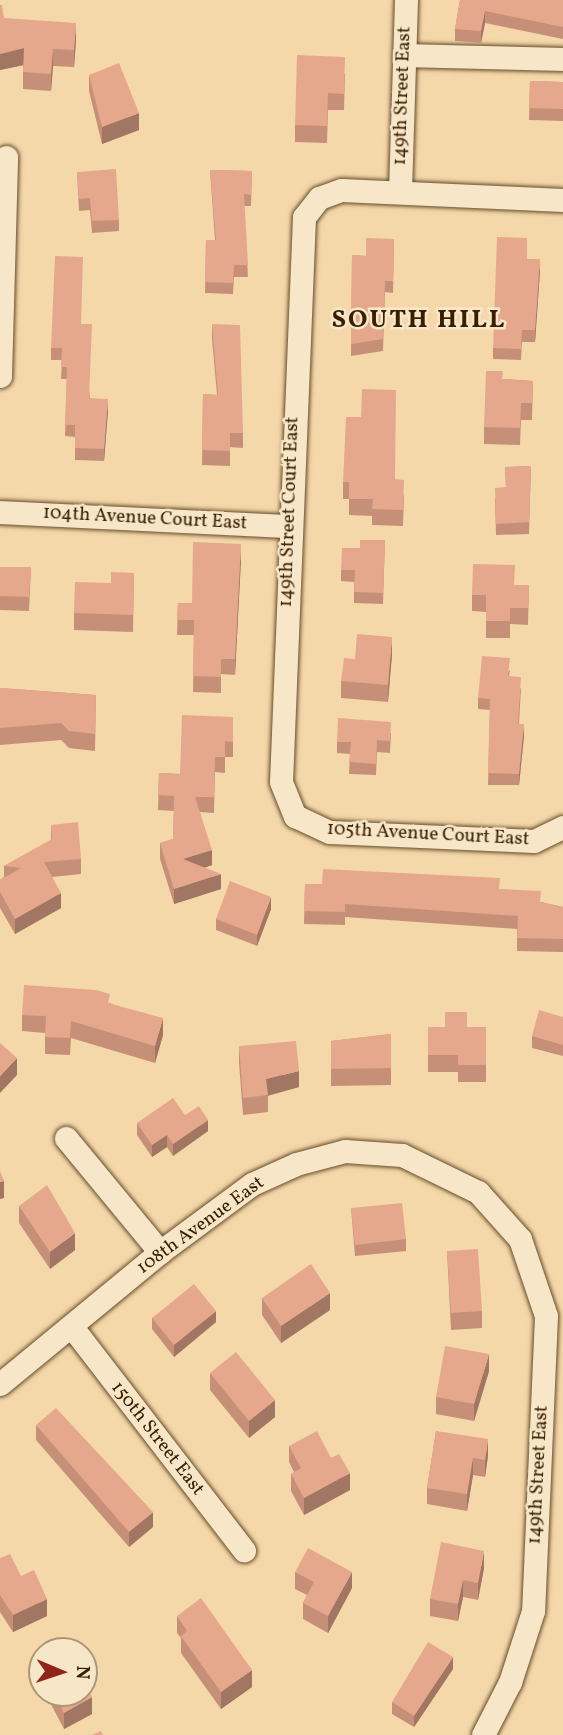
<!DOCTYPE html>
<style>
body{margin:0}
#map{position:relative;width:563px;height:1735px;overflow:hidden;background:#f5d8aa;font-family:Vollkorn,serif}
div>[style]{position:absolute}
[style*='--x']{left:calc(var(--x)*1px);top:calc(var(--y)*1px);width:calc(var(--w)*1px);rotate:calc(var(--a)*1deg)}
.roads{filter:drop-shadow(0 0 2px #664d2a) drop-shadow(0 0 2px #664d2a)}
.minor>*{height:23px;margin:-11.5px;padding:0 11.5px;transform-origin:11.5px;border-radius:11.5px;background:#f8e6c8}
.wall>*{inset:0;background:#c69078}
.shaded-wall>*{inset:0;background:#a17662}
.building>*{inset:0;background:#e6a88c}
span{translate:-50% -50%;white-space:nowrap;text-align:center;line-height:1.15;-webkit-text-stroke:5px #f8e6c8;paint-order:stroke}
.street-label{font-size:19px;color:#371f00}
.district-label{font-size:26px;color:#371f00;font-weight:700;letter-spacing:2px}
.north{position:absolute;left:28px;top:1637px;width:70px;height:70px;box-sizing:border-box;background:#f8e6c8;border:2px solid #ab9678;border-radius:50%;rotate:92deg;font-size:19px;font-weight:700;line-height:28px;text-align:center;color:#371f00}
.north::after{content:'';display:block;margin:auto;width:24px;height:32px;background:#8f2418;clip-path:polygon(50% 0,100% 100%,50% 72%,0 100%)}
</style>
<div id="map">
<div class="roads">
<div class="minor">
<div style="--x:404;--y:55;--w:159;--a:1.4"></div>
<div style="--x:400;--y:191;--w:191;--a:-88.2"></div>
<div style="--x:563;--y:200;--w:222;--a:-177.4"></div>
<div style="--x:341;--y:190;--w:23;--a:160"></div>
<div style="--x:319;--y:198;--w:24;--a:128"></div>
<div style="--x:304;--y:217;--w:565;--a:92.33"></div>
<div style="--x:281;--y:782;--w:37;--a:68"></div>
<div style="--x:295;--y:816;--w:38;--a:25"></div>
<div style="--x:330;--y:832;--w:204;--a:2.5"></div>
<div style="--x:534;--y:841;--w:32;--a:-26"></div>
<div style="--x:0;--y:376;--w:219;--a:-88.4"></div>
<div style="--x:0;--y:512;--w:290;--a:2.8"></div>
<div style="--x:66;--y:1138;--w:148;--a:50.5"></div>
<div style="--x:72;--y:1327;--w:282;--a:52.4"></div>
<div style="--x:0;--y:1384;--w:207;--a:-39.5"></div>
<div style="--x:160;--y:1252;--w:114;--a:-36.5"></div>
<div style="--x:252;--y:1184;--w:48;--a:-24.4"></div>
<div style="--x:296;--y:1164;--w:51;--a:-14.9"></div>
<div style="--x:345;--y:1151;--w:57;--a:4"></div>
<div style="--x:402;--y:1155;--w:85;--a:26"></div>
<div style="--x:478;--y:1192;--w:63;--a:48.2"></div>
<div style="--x:520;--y:1239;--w:81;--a:71.3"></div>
<div style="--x:546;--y:1316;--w:295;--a:92.5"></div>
<div style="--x:533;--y:1611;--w:75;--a:107.9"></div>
<div style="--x:510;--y:1682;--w:59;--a:117"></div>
</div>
</div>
<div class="wall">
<div style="clip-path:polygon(460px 0,563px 0,563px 39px,485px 23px,481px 43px,455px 41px,455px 29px)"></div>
<div style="clip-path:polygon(0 5px,4px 18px,76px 40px,74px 67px,53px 66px,51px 91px,23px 89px,23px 65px,0 70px)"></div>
<div style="clip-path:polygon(345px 73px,344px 110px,328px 110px,327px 143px,295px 142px,295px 125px)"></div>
<div style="clip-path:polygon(89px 75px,139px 130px,102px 144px,89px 91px)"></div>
<div style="clip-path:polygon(530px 81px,563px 82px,563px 121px,529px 120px)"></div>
<div style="clip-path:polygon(210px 170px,252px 171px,251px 206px,244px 206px,248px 277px,234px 277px,233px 294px,205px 293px,206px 240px,215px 240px)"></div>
<div style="clip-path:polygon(77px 172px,119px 220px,119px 231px,92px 233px,90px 210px,79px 211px)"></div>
<div style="clip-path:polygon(394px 239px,393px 293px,385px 292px,383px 351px,351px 356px,352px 255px,366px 256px)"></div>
<div style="clip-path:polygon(527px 259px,540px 271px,535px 342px,522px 342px,521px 360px,493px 359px,493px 348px)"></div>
<div style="clip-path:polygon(81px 324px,90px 398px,108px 411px,104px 461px,75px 460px,75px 437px,65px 436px,67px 379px,61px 379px,62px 360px,51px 360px,51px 348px)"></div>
<div style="clip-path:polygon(212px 324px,243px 433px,243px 448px,230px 447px,230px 466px,202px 465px,203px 394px,217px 395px,212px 339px)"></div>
<div style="clip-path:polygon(503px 379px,533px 381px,532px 420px,521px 420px,520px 445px,484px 444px,484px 427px)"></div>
<div style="clip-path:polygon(531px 466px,529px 534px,496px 535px,495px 499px,506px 487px,505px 467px)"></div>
<div style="clip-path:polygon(395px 479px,404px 496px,403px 526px,372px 525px,372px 516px,349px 515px,349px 499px,343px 499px,343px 482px)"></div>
<div style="clip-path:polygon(385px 540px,383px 604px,354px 603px,354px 582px,341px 581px,341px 570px,360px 548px)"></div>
<div style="clip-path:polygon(241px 559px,235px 675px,221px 674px,221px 693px,193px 692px,194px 635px,177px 635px,178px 603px,192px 603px)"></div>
<div style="clip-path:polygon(0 567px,31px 567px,29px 611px,0 610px)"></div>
<div style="clip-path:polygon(134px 573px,133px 632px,74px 630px,74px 613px,111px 583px)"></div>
<div style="clip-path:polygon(515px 585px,529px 585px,528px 625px,510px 624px,510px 638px,486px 638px,486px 612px,472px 611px,472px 595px)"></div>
<div style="clip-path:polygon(392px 654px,388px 702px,341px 698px,341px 681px)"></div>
<div style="clip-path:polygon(510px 670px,509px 676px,521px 689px,519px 724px,524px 736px,519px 785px,488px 785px,490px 710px,478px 709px,478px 698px)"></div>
<div style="clip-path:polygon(0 688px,96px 695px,95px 751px,69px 748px,61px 740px,0 745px)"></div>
<div style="clip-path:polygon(233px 717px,233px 757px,225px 757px,225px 773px,215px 772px,214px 813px,200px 812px,212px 865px,204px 868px,221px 889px,174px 904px,160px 859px,160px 843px,173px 839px,174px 811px,158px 810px,159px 773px,180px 774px)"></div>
<div style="clip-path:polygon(391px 733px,390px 753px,377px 752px,376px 775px,349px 774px,350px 754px,337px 753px,337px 742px)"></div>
<div style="clip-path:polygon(51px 825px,81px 859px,81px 874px,52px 877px,61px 908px,15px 934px,0 908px,0 880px,4px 877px,4px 866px,51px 840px)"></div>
<div style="clip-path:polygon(305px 884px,500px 889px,541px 902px,563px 907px,563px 952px,517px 951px,517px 929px,345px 917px,345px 925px,304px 924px)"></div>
<div style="clip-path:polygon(271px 909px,257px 946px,216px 930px,216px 919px)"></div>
<div style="clip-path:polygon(110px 1003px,163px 1035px,155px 1063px,71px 1038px,70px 1055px,45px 1054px,45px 1033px,22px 1031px,22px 1015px)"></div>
<div style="clip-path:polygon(563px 1017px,563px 1056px,532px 1048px,532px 1036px)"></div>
<div style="clip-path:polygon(428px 1027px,486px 1027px,486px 1082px,458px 1082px,458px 1072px,428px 1072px)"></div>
<div style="clip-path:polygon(391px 1034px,391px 1085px,331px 1086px,331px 1041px)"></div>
<div style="clip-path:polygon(239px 1046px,299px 1087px,268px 1096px,268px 1112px,243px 1115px,239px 1063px)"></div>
<div style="clip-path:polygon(185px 1115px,208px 1131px,173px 1156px,167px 1147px,152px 1157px,137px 1135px,137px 1123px)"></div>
<div style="clip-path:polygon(19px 1206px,75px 1250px,50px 1269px,19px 1223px)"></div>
<div style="clip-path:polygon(351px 1208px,406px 1239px,406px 1251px,355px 1256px)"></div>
<div style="clip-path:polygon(447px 1251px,482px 1311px,482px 1328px,451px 1330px)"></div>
<div style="clip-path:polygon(262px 1298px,330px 1310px,281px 1343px,262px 1315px)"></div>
<div style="clip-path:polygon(152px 1318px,216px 1322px,174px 1357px,152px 1329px)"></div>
<div style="clip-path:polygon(489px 1371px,474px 1421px,436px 1414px,436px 1397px)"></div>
<div style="clip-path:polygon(210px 1373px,275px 1417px,249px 1438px,210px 1390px)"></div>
<div style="clip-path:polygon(36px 1425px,153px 1527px,129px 1547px,36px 1440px)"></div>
<div style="clip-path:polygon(436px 1431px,488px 1456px,485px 1477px,473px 1475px,467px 1511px,427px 1504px,427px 1488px)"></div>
<div style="clip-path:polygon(289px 1446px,331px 1458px,350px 1490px,304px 1515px,291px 1491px,291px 1474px,294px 1472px,289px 1462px)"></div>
<div style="clip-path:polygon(0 1558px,21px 1576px,47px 1616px,13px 1632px,0 1612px)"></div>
<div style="clip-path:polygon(484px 1568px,478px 1600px,463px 1597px,458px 1621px,430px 1616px,430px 1599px)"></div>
<div style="clip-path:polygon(295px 1572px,352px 1588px,328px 1633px,303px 1619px,303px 1603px,307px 1595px,295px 1589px)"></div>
<div style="clip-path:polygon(177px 1616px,252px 1687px,221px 1709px,181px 1653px,181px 1638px,177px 1633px)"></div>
<div style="clip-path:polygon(41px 1649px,42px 1651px,42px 1688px,39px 1682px,39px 1665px,41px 1664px)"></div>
<div style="clip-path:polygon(453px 1669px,414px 1727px,392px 1714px,392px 1702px)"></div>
<div style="clip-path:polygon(45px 1693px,84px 1693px,92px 1714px,64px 1729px)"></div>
</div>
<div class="shaded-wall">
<div style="clip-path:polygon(485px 11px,485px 23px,481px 43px,481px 31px)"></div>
<div style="clip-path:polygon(76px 23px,76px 40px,74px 67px,74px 50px)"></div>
<div style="clip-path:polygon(24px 48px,24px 65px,0 70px,0 54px)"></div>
<div style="clip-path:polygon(53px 49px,53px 66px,51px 91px,51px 74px)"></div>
<div style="clip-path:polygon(139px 113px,139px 130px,102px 144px,102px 127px)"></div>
<div style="clip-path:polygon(540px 259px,540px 271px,535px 342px,535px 330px)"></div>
<div style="clip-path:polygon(108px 399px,108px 411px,104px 461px,104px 449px)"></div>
<div style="clip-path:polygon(241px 544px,241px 559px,235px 675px,235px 659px)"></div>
<div style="clip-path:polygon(392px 637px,392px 654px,388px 702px,388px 685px)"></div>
<div style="clip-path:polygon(524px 724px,524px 736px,519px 785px,519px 774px)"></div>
<div style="clip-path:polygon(212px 850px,212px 865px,183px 875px,183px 859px)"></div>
<div style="clip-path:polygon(221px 874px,221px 889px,174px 904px,174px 889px)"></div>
<div style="clip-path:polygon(61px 893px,61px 908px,15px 934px,15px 919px)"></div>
<div style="clip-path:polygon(271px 897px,271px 909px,257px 946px,257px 935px)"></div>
<div style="clip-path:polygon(163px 1018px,163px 1035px,155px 1063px,155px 1046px)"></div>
<div style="clip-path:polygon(17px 1058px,17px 1075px,0 1093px,0 1076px)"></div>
<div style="clip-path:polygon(299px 1071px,299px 1087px,266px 1096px,266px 1079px)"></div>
<div style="clip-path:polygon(208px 1120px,208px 1131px,173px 1156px,173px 1144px)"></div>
<div style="clip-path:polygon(167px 1135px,167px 1147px,152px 1157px,152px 1145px)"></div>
<div style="clip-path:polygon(4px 1181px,4px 1198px,0 1199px,0 1182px)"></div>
<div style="clip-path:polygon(75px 1233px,75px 1250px,50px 1269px,50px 1252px)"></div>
<div style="clip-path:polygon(330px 1293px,330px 1310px,281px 1343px,281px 1326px)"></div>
<div style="clip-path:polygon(216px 1311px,216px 1322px,174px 1357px,174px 1345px)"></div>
<div style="clip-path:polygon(489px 1354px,489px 1371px,474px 1421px,474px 1404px)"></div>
<div style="clip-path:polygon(275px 1400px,275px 1417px,249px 1438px,249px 1421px)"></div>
<div style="clip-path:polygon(488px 1439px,488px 1456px,485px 1477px,485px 1460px)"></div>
<div style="clip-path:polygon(473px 1458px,473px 1475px,467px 1511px,467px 1494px)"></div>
<div style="clip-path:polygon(350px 1473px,350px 1490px,304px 1515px,304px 1498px)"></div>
<div style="clip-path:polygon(153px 1512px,153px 1527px,129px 1547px,129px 1532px)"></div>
<div style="clip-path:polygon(484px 1551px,484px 1568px,478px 1600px,478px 1583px)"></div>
<div style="clip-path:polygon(352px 1572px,352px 1588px,328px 1633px,328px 1616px)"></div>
<div style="clip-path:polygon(463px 1580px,463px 1597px,458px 1621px,458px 1604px)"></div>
<div style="clip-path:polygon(47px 1599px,47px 1616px,13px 1632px,13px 1615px)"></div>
<div style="clip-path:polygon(453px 1657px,453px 1669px,414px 1727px,414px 1716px)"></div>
<div style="clip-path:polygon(252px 1670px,252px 1687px,221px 1709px,221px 1692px)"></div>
<div style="clip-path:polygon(92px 1697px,92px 1714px,64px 1729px,64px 1713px)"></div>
</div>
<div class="building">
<div style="clip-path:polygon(460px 0,563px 0,563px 27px,485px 11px,481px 31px,455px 29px)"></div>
<div style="clip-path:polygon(0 5px,2px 5px,4px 18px,76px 23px,74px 50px,53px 49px,51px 74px,23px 72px,24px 48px,0 54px)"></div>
<div style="clip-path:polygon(297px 55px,345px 57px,344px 94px,328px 93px,327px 126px,295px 125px)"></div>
<div style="clip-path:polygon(119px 63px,139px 113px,102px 127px,89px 75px)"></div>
<div style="clip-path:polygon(530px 81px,563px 82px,563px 109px,529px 108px)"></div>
<div style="clip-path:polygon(116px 169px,119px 220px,92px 221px,90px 198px,79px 199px,77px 172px)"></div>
<div style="clip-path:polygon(210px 170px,252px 171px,251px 195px,244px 194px,248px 265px,234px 265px,233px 283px,205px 282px,206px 240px,216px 240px)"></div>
<div style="clip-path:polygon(497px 237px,527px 238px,527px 259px,540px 259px,535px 330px,522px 330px,521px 349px,493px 348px)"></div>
<div style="clip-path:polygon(366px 238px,394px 239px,393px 281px,385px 281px,383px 339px,351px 344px,352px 255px,366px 256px)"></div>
<div style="clip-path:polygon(55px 256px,83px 257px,81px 324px,92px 324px,89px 398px,108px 399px,104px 449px,75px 448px,75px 425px,65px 425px,67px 367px,61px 367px,62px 348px,51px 348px)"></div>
<div style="clip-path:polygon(212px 324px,240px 325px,243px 433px,230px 433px,230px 451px,202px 450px,203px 394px,218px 395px)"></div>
<div style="clip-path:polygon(486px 371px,503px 371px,502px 379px,533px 381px,532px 403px,521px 403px,520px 428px,484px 427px)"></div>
<div style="clip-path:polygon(362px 389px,396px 390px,395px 479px,404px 480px,403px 510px,372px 509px,373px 499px,349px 499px,349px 482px,343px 482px,346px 417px,361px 417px)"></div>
<div style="clip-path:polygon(531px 466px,529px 522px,496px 524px,495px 488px,506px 487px,505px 467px)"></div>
<div style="clip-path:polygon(360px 540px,385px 540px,383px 593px,354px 592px,355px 570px,341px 570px,342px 548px,360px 548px)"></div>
<div style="clip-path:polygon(193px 542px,241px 544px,235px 659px,221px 659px,221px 677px,193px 676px,194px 620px,177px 620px,178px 603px,192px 603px)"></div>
<div style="clip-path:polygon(473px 564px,515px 565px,514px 585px,529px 585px,528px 608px,510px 608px,510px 621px,486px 621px,486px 595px,472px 595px)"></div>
<div style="clip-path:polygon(0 567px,31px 567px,29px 597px,0 596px)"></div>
<div style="clip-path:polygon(111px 572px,134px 573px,133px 615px,74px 613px,75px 582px,111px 583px)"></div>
<div style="clip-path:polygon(357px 634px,392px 637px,388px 685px,341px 681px,344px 658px,355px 659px)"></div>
<div style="clip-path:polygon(482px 656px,510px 658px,508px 676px,521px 677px,518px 724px,524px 724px,519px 774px,488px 773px,490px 699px,478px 698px)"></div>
<div style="clip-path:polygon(0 688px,96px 695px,95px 734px,69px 731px,61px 723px,0 728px)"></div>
<div style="clip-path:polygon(182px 715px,233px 717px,233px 742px,225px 741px,225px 757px,215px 757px,214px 797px,195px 797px,212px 850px,183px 859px,221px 874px,174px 889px,160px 843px,173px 839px,174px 796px,158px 795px,159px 773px,180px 774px)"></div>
<div style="clip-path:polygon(338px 718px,391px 722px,390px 741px,377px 740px,376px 764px,349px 762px,351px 742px,337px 742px)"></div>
<div style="clip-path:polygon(78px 822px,81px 859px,44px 862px,61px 893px,15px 919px,0 892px,0 880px,21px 868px,4px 866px,52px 839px,51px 825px)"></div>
<div style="clip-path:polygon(323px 869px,500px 878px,499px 889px,541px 891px,540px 902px,563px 907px,563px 939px,517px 938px,518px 916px,345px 904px,345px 912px,304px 911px,305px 884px,322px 884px)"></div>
<div style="clip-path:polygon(230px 881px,271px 897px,257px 935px,216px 919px)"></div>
<div style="clip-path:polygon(24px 985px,96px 990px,110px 994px,108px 1003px,163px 1018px,155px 1046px,71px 1021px,70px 1038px,45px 1037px,46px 1016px,22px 1015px)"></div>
<div style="clip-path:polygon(539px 1010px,563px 1017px,563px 1045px,532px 1036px)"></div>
<div style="clip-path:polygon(445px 1012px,467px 1012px,467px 1027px,486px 1027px,486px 1065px,458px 1065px,458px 1055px,428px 1055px,428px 1027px,445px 1027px)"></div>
<div style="clip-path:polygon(391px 1034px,391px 1068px,331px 1069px,331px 1041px)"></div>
<div style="clip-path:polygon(296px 1041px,299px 1071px,266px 1079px,268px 1095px,243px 1098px,239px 1046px)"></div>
<div style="clip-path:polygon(0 1043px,17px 1058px,0 1076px)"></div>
<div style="clip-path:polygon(173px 1098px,185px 1115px,199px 1106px,208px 1120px,173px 1144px,167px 1135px,152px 1145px,137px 1123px)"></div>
<div style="clip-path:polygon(0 1171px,4px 1181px,0 1182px)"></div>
<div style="clip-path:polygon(47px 1185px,75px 1233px,50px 1252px,19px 1206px)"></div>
<div style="clip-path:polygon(402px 1203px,406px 1239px,355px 1245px,351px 1208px)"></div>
<div style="clip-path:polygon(478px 1249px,482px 1311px,451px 1313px,447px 1251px)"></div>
<div style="clip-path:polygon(311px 1264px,330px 1293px,281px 1326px,262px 1298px)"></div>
<div style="clip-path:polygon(194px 1284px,216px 1311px,174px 1345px,152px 1318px)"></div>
<div style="clip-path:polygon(445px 1346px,489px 1354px,474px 1404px,436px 1397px)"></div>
<div style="clip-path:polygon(236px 1352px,275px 1400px,249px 1421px,210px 1373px)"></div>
<div style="clip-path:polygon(56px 1408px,153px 1512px,129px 1532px,36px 1425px)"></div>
<div style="clip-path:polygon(317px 1431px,331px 1458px,339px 1454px,350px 1473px,304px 1498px,291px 1474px,301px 1468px,289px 1446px)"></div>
<div style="clip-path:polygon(436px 1431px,488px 1439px,485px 1460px,473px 1458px,467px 1494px,427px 1488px)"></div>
<div style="clip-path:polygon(441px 1542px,484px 1551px,478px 1583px,463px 1580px,458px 1604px,430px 1599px)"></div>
<div style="clip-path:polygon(308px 1548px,352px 1572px,328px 1616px,303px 1603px,314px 1582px,295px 1572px)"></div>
<div style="clip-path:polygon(10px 1554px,21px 1576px,34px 1570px,47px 1599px,13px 1615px,0 1595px,0 1558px)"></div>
<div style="clip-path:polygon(201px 1598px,252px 1670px,221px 1692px,181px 1636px,187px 1631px,177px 1616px)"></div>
<div style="clip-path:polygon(63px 1637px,69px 1651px,42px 1652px,41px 1649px)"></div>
<div style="clip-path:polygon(428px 1642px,453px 1657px,414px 1716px,392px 1702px)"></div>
<div style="clip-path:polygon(84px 1680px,92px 1697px,64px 1713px,54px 1693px,84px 1693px)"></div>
<div style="clip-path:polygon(101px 1731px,103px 1735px,92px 1735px)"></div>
</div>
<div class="street-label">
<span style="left:403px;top:96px;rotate:-88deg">149th Street East</span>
<span style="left:290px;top:512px;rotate:-88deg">149th Street Court East</span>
<span style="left:145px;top:519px;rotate:3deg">104th Avenue Court East</span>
<span style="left:428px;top:835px;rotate:3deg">105th Avenue Court East</span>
<span style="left:201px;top:1226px;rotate:-36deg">108th Avenue East</span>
<span style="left:157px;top:1439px;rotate:52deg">150th Street East</span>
<span style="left:539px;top:1475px;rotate:-87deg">149th Street East</span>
</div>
<div class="district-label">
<span style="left:419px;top:321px">SOUTH HILL</span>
</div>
<div class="north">N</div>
</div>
